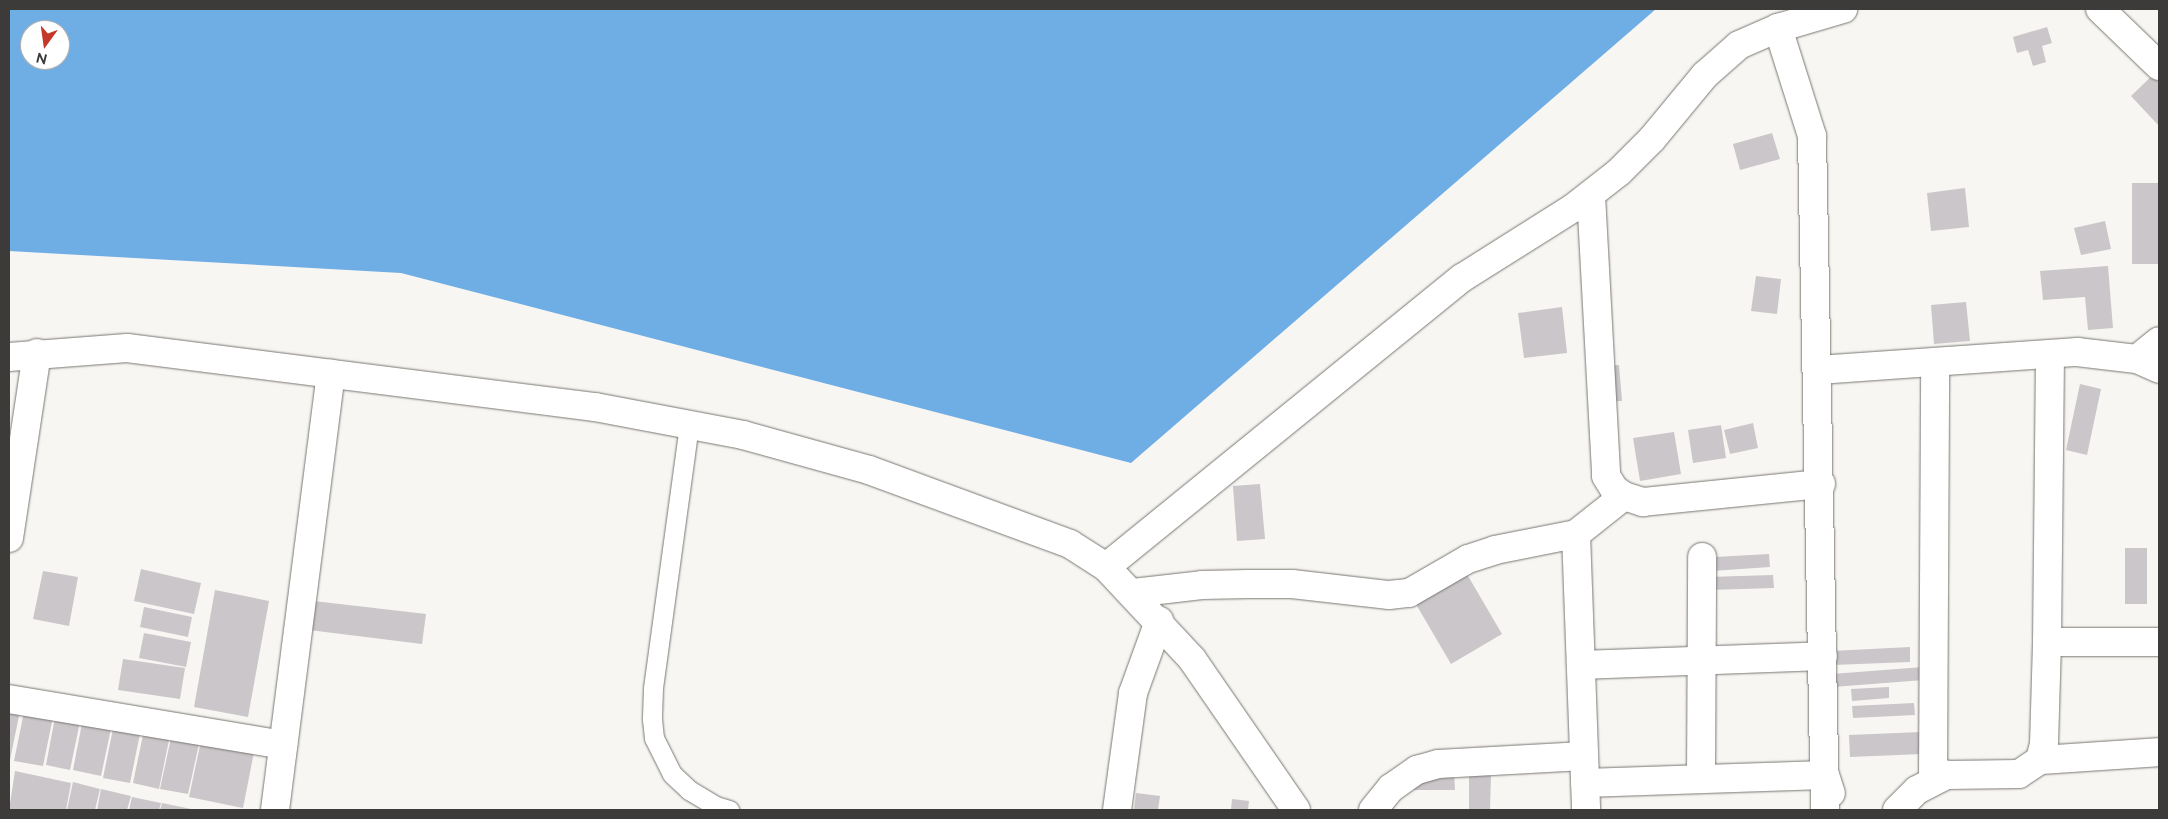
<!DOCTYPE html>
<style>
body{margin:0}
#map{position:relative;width:2168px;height:819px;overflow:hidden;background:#f8f6f2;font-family:Raleway,sans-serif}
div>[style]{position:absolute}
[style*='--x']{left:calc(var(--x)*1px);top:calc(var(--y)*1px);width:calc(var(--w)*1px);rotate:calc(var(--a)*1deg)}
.water>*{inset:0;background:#6fade5}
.building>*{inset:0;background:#cac6c9}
.roads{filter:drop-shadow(0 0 1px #787672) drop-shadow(0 0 1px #787672)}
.lane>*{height:19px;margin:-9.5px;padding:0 9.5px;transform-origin:9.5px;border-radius:9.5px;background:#fff}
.street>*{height:28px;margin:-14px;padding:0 14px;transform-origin:14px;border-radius:14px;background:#fff}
span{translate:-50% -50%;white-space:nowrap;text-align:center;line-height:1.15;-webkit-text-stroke:4.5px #fff;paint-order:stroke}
.frame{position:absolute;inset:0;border:10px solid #3c3b3a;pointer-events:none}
.north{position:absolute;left:20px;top:20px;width:50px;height:50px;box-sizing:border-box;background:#fff;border:1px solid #b1b1b0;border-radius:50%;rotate:194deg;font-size:14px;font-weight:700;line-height:20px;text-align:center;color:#3c3b3a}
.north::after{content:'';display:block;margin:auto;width:18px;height:22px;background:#c43729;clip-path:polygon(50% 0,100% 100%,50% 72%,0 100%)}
</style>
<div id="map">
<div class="water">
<div style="clip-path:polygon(evenodd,9px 9px,1656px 9px,1131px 463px,401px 273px,9px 251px,9px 9px,30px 30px,60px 30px,60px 60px,30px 60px,30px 30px)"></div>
</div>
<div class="building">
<div style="clip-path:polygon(2047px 27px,2052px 43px,2042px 46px,2046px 62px,2033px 66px,2028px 50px,2017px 53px,2013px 37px)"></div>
<div style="clip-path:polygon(2158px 70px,2159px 72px,2159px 126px,2131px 96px)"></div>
<div style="clip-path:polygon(1772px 133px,1780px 159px,1740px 170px,1733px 144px)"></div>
<div style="clip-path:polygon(2132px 183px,2159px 183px,2159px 264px,2132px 264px)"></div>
<div style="clip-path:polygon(1965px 188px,1969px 227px,1931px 231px,1927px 193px)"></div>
<div style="clip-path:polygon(2105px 221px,2111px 249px,2081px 255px,2074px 228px)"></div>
<div style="clip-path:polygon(2108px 266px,2113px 328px,2088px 330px,2085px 297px,2043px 300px,2040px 271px)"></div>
<div style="clip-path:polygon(1756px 276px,1781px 279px,1777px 314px,1751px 311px)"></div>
<div style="clip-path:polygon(1966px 302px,1970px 341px,1934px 344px,1931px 305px)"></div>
<div style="clip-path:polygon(1562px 307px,1567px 353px,1524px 358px,1518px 313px)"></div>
<div style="clip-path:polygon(1619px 365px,1622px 401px,1589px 402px,1587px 367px)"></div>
<div style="clip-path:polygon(2080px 384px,2101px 389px,2087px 455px,2066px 450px)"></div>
<div style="clip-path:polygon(1753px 423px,1758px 448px,1730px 454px,1724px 430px)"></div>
<div style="clip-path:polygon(1721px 425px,1726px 458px,1693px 463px,1688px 430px)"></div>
<div style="clip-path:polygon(1674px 432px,1681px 474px,1640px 481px,1633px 438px)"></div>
<div style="clip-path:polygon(1260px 484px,1265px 539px,1237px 541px,1233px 486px)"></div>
<div style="clip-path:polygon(2125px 548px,2147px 548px,2147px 604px,2125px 604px)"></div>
<div style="clip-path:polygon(1769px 554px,1770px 567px,1697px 572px,1696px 558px)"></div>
<div style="clip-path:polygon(1461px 564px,1502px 634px,1451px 664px,1410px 594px)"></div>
<div style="clip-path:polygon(141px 569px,201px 583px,194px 614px,134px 601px)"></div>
<div style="clip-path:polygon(43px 571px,78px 577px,69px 626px,33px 619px)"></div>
<div style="clip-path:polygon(1773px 575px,1774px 588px,1709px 590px,1708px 577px)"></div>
<div style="clip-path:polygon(215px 590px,269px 601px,248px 717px,194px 707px)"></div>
<div style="clip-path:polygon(305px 600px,426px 614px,422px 644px,301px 629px)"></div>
<div style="clip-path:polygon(144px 607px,192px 617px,188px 637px,140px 627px)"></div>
<div style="clip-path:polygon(144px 633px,191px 642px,186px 667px,139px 658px)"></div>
<div style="clip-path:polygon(1910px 647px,1910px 662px,1833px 665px,1832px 651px)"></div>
<div style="clip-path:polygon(123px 659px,185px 668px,180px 699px,118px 690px)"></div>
<div style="clip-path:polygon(1923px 667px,1924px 680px,1833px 687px,1832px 674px)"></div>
<div style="clip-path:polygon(1889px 687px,1889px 698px,1852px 701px,1851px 689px)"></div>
<div style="clip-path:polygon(1914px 703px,1915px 715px,1853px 718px,1852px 706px)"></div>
<div style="clip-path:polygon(9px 704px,21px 706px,10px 760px,9px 760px)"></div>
<div style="clip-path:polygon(25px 707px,54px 712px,43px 766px,14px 761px)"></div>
<div style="clip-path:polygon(56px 712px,81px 717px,70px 770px,46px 765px)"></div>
<div style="clip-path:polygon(83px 718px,112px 724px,101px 776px,73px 770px)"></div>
<div style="clip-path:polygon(114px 724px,141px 729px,130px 783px,103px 778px)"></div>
<div style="clip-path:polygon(144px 730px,170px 735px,159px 789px,133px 783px)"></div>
<div style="clip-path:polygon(1921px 732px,1922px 754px,1850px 757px,1849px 735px)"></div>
<div style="clip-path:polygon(171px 738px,199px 744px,188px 794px,160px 789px)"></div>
<div style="clip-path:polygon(201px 741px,254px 752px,243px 808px,189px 797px)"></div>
<div style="clip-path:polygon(15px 771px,71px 783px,66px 810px,9px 810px)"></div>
<div style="clip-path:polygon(1406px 772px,1454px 772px,1455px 790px,1406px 790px)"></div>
<div style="clip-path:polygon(1469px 774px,1491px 774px,1490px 810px,1469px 810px)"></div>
<div style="clip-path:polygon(73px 782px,100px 789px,95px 810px,67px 810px)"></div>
<div style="clip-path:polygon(101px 789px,131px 796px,127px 810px,97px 810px)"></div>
<div style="clip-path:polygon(1136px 793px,1160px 796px,1158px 810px,1134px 810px)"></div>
<div style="clip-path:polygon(132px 797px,161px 803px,159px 810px,129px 810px)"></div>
<div style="clip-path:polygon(1232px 799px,1249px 801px,1248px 810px,1231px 810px)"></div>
<div style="clip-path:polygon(162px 803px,191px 809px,191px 810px,160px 810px)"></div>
</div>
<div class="roads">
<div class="lane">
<div style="--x:689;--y:425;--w:265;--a:97.8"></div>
<div style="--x:653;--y:688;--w:31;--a:92"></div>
<div style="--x:652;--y:719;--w:19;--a:84"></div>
<div style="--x:654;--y:738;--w:40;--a:63.4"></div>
<div style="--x:672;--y:774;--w:23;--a:43"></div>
<div style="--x:689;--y:790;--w:31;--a:31"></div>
<div style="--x:716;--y:806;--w:14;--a:17"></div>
</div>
<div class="street">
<div style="--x:2100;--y:9;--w:82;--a:44"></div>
<div style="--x:1778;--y:28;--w:113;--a:72.5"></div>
<div style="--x:1812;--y:136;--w:674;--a:88.9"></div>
<div style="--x:1591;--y:195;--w:281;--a:86.9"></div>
<div style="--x:1606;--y:476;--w:15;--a:58"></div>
<div style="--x:1614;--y:489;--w:12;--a:35"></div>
<div style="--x:1624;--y:496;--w:20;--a:18"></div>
<div style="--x:1643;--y:502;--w:179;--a:-5.8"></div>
<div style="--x:9;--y:357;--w:118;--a:-4.4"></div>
<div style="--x:127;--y:348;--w:472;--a:7.2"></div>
<div style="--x:595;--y:407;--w:151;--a:10.7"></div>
<div style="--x:743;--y:435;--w:131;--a:15.5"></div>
<div style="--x:869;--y:470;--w:214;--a:20.2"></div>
<div style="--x:1070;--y:544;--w:43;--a:32.6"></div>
<div style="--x:1106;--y:567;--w:126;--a:46.9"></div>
<div style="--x:1192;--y:659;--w:183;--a:55.4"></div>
<div style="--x:2137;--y:359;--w:28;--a:-39"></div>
<div style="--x:1818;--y:370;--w:260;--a:-4"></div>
<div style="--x:2077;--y:352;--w:60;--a:6.7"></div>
<div style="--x:2137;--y:359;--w:24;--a:24"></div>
<div style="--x:1576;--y:534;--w:276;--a:87.9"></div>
<div style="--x:9;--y:538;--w:187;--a:-81.4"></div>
<div style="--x:1106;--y:567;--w:459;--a:-39.1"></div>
<div style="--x:1462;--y:278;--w:131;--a:-32.2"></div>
<div style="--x:1573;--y:208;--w:58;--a:-38"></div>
<div style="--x:1619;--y:172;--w:47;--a:-45"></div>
<div style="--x:1652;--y:139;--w:83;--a:-50.4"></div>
<div style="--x:1705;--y:75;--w:45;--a:-41.4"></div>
<div style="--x:1739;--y:45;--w:43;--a:-23.6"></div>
<div style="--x:1778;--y:28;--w:68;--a:-16.3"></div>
<div style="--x:1133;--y:593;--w:69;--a:-6.6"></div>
<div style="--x:1202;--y:585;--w:46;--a:-1.2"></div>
<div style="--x:1248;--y:584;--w:44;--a:0"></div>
<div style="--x:1292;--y:584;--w:98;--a:6.5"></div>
<div style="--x:1389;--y:595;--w:20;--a:-6"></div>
<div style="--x:1409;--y:593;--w:68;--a:-30"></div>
<div style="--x:1468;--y:559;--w:28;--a:-18"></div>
<div style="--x:1495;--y:550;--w:83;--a:-11.2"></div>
<div style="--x:1576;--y:534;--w:61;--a:-38.4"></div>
<div style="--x:2047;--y:642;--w:112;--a:0"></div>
<div style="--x:1581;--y:665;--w:242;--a:-2.1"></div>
<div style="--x:9;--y:699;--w:278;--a:9.5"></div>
<div style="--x:2040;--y:760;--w:119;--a:-3.8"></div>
<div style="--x:1701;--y:779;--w:222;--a:-89.7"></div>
<div style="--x:1933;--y:780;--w:418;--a:-89.7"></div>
<div style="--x:1585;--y:783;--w:240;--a:-1.9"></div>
<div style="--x:1825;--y:775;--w:19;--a:72"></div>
<div style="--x:275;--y:810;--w:440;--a:-82.7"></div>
<div style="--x:1117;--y:810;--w:118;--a:-82.2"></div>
<div style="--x:1133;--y:693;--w:77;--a:-70.1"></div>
<div style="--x:1373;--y:810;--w:28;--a:-51"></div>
<div style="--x:1391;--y:788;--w:32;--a:-35"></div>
<div style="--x:1417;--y:770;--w:22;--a:-16"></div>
<div style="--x:1438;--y:764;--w:146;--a:-3.1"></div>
<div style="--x:1897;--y:810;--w:28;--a:-45"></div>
<div style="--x:1917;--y:790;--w:34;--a:-27"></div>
<div style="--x:1947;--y:775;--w:72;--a:-0.8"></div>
<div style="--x:2019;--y:774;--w:25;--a:-34"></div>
<div style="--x:2040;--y:760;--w:16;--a:-76"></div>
<div style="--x:2044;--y:744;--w:102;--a:-88.3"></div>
<div style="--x:2047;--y:642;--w:288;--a:-89.4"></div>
</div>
</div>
<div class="frame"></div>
<div class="north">N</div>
</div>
